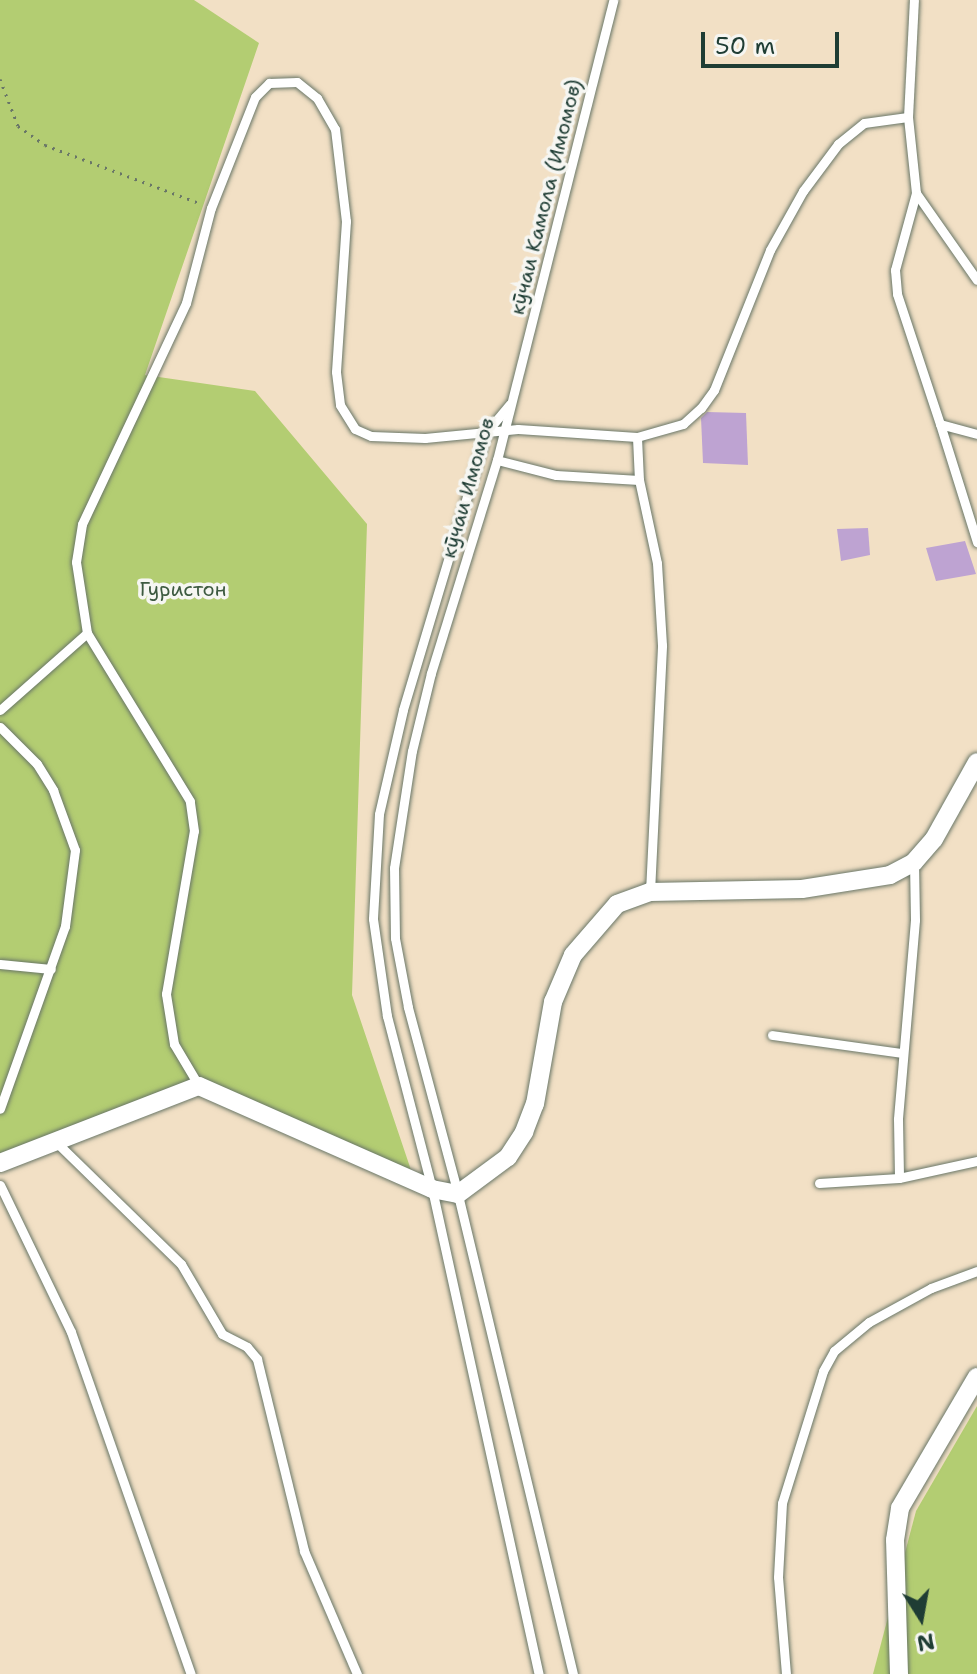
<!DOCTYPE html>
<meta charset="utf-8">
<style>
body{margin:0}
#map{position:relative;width:977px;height:1674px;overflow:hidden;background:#f2e0c5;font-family:"Shantell Sans",sans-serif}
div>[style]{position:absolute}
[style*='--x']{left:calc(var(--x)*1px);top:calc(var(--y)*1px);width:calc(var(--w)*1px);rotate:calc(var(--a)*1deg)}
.green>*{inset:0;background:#b3cd72}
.building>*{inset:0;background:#bea3d2}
.path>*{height:3px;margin-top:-1.5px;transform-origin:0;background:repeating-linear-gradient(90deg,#697667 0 2px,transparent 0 8px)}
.roads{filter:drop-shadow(0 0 2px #697667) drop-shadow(0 0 2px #697667)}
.service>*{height:9px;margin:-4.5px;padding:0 4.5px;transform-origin:4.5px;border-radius:4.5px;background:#fff}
.minor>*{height:18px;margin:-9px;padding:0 9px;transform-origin:9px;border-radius:9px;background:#fff}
span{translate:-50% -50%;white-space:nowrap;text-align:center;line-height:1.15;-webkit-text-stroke:7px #f6f6f2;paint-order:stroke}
.street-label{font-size:20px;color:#1f3d34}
.park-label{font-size:20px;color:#3d5a40}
.north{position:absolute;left:881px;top:1578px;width:80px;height:80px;-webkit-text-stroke:6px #f6f6f2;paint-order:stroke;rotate:169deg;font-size:22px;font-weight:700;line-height:32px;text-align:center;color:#1f3d34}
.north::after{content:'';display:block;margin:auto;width:28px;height:36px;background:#1f3d34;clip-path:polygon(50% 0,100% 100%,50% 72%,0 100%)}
.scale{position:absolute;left:701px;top:32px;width:138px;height:36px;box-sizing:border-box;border:4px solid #1f3d34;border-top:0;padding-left:10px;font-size:24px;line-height:28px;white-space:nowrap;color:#1f3d34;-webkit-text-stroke:6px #f6f6f2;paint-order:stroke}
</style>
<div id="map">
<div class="green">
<div style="clip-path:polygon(0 0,194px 0,259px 43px,145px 375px,255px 391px,367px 524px,352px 995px,413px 1176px,189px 1090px,0 1163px)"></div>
<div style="clip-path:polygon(977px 1406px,977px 1674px,873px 1674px,916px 1511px)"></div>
</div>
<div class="building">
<div style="clip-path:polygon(707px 412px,746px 413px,748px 465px,703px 463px,701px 418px)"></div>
<div style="clip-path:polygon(868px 528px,870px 555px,841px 561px,837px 529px)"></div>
<div style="clip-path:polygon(965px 541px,976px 574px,936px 581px,926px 548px)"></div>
</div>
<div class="path">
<div style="--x:0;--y:79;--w:50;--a:69"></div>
<div style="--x:18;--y:126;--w:33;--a:35"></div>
<div style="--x:45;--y:145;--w:165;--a:20.6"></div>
</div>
<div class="roads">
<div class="service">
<div style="--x:908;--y:117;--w:76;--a:84"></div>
<div style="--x:916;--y:193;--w:106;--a:55"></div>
<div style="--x:916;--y:193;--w:80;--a:105.3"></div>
<div style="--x:895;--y:270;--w:24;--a:85"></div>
<div style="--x:897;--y:294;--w:137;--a:71.7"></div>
<div style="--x:510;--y:404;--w:38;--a:130"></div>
<div style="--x:486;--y:433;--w:289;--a:106.7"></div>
<div style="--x:403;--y:710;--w:107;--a:103"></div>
<div style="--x:379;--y:814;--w:105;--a:93.3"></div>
<div style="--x:373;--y:919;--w:98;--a:81.8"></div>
<div style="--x:387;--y:1016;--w:179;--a:75.4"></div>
<div style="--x:432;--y:1189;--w:497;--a:77.6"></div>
<div style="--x:977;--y:434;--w:38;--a:-165"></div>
<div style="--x:940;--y:424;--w:124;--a:72.6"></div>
<div style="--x:497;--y:460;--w:61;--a:14.3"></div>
<div style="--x:556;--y:475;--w:83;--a:3.4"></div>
<div style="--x:0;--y:710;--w:116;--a:-41.5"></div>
<div style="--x:0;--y:727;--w:52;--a:45"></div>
<div style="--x:37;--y:764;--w:31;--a:58"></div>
<div style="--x:53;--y:790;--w:64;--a:69.9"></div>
<div style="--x:75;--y:850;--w:77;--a:97.5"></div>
<div style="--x:65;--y:926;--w:194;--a:109.6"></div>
<div style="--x:914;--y:862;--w:58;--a:89"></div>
<div style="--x:915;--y:920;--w:200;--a:94.9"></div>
<div style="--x:898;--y:1119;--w:59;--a:89"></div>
<div style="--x:899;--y:1178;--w:80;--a:-12.3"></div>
<div style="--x:650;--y:892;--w:247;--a:-87.2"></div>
<div style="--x:662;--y:645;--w:82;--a:-93.5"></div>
<div style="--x:657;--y:563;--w:85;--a:-102.2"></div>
<div style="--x:639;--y:480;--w:43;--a:-92.7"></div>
<div style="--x:637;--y:437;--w:48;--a:-15.8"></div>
<div style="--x:683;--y:424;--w:24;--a:-42"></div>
<div style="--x:701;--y:408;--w:22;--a:-54"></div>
<div style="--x:714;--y:390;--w:151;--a:-68.2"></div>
<div style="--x:770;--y:250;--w:68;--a:-60.8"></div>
<div style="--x:803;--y:191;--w:59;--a:-53.3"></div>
<div style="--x:838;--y:144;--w:33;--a:-39"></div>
<div style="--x:864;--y:123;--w:44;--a:-7.8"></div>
<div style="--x:908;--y:117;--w:117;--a:-87.1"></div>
<div style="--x:0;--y:964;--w:51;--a:5.6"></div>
<div style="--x:772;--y:1035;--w:131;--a:7.9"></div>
<div style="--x:199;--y:1086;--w:49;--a:-120.8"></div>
<div style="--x:174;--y:1044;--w:51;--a:-99.1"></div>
<div style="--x:166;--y:994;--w:165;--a:-80.3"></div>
<div style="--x:194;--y:831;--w:30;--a:-98"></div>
<div style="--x:190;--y:801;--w:197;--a:-121.5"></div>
<div style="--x:87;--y:633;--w:72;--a:-98.8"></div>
<div style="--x:76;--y:562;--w:38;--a:-81"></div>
<div style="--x:82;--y:524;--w:244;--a:-64.8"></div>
<div style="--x:186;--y:303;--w:98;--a:-75.3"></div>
<div style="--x:211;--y:208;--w:119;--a:-68.4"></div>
<div style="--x:255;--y:97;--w:20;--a:-45"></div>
<div style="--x:269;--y:83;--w:28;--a:-2"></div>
<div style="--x:297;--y:82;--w:26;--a:39"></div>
<div style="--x:317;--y:98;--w:36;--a:60"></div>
<div style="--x:335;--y:129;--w:93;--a:83.2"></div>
<div style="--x:346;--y:221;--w:151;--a:93.8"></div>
<div style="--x:336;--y:372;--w:33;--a:83"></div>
<div style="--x:340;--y:405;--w:28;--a:58"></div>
<div style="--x:355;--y:429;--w:17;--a:24"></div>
<div style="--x:371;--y:436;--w:54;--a:2.1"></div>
<div style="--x:425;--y:438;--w:93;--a:-5.5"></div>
<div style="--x:518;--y:429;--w:119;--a:3.8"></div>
<div style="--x:56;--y:1142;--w:175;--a:44.3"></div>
<div style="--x:181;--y:1264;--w:81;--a:59.6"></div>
<div style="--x:222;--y:1334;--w:28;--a:27"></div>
<div style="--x:247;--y:1347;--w:16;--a:50"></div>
<div style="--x:257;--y:1359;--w:198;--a:76.2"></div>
<div style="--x:304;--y:1551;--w:134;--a:66.7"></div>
<div style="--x:819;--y:1183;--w:80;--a:-3.6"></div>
<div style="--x:0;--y:1185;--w:163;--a:64.2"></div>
<div style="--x:71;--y:1332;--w:362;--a:70.7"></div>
<div style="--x:573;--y:1674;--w:494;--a:-103.5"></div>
<div style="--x:458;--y:1194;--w:194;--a:-105"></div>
<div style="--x:408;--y:1007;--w:70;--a:-100.7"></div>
<div style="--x:395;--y:938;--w:70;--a:-90.8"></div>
<div style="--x:394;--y:868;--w:118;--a:-81.3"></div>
<div style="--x:412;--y:751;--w:80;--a:-76.3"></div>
<div style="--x:431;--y:673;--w:223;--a:-72.8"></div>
<div style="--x:497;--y:460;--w:474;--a:-75.8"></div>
<div style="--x:786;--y:1674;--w:97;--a:-94.7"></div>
<div style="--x:778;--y:1577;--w:74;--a:-86.9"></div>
<div style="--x:782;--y:1503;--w:138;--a:-72.7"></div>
<div style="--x:823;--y:1371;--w:23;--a:-61"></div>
<div style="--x:834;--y:1351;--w:45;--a:-39.6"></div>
<div style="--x:869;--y:1322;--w:71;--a:-28.7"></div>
<div style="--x:931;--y:1288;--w:49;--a:-20.3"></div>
</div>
<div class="minor">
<div style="--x:0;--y:1163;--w:213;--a:-21.2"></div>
<div style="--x:199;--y:1086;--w:255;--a:23.8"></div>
<div style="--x:432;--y:1189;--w:26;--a:11"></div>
<div style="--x:458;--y:1194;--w:62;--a:-36.5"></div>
<div style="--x:508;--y:1157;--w:30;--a:-57"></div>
<div style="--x:524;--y:1132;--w:30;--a:-69"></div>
<div style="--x:535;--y:1104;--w:104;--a:-80"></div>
<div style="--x:553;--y:1002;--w:51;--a:-66.9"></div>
<div style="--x:573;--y:955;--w:67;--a:-49.2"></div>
<div style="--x:617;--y:904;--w:35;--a:-20"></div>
<div style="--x:650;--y:892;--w:152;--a:-1.1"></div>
<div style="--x:802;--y:889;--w:89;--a:-9"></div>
<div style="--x:890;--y:875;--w:27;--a:-28"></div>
<div style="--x:914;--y:862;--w:30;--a:-49"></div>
<div style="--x:934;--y:839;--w:88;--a:-60.8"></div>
<div style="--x:899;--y:1674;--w:134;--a:-91.7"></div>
<div style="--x:895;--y:1540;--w:32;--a:-81"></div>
<div style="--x:900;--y:1508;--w:152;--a:-59.6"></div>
</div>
</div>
<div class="street-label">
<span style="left:546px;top:197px;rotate:-76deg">кӯчаи Камола (Имомов)</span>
<span style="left:468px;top:488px;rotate:-74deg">кӯчаи Имомов</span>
</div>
<div class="park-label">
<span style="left:183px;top:589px">Гуристон</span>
</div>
<div class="north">N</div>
<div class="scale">50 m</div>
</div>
